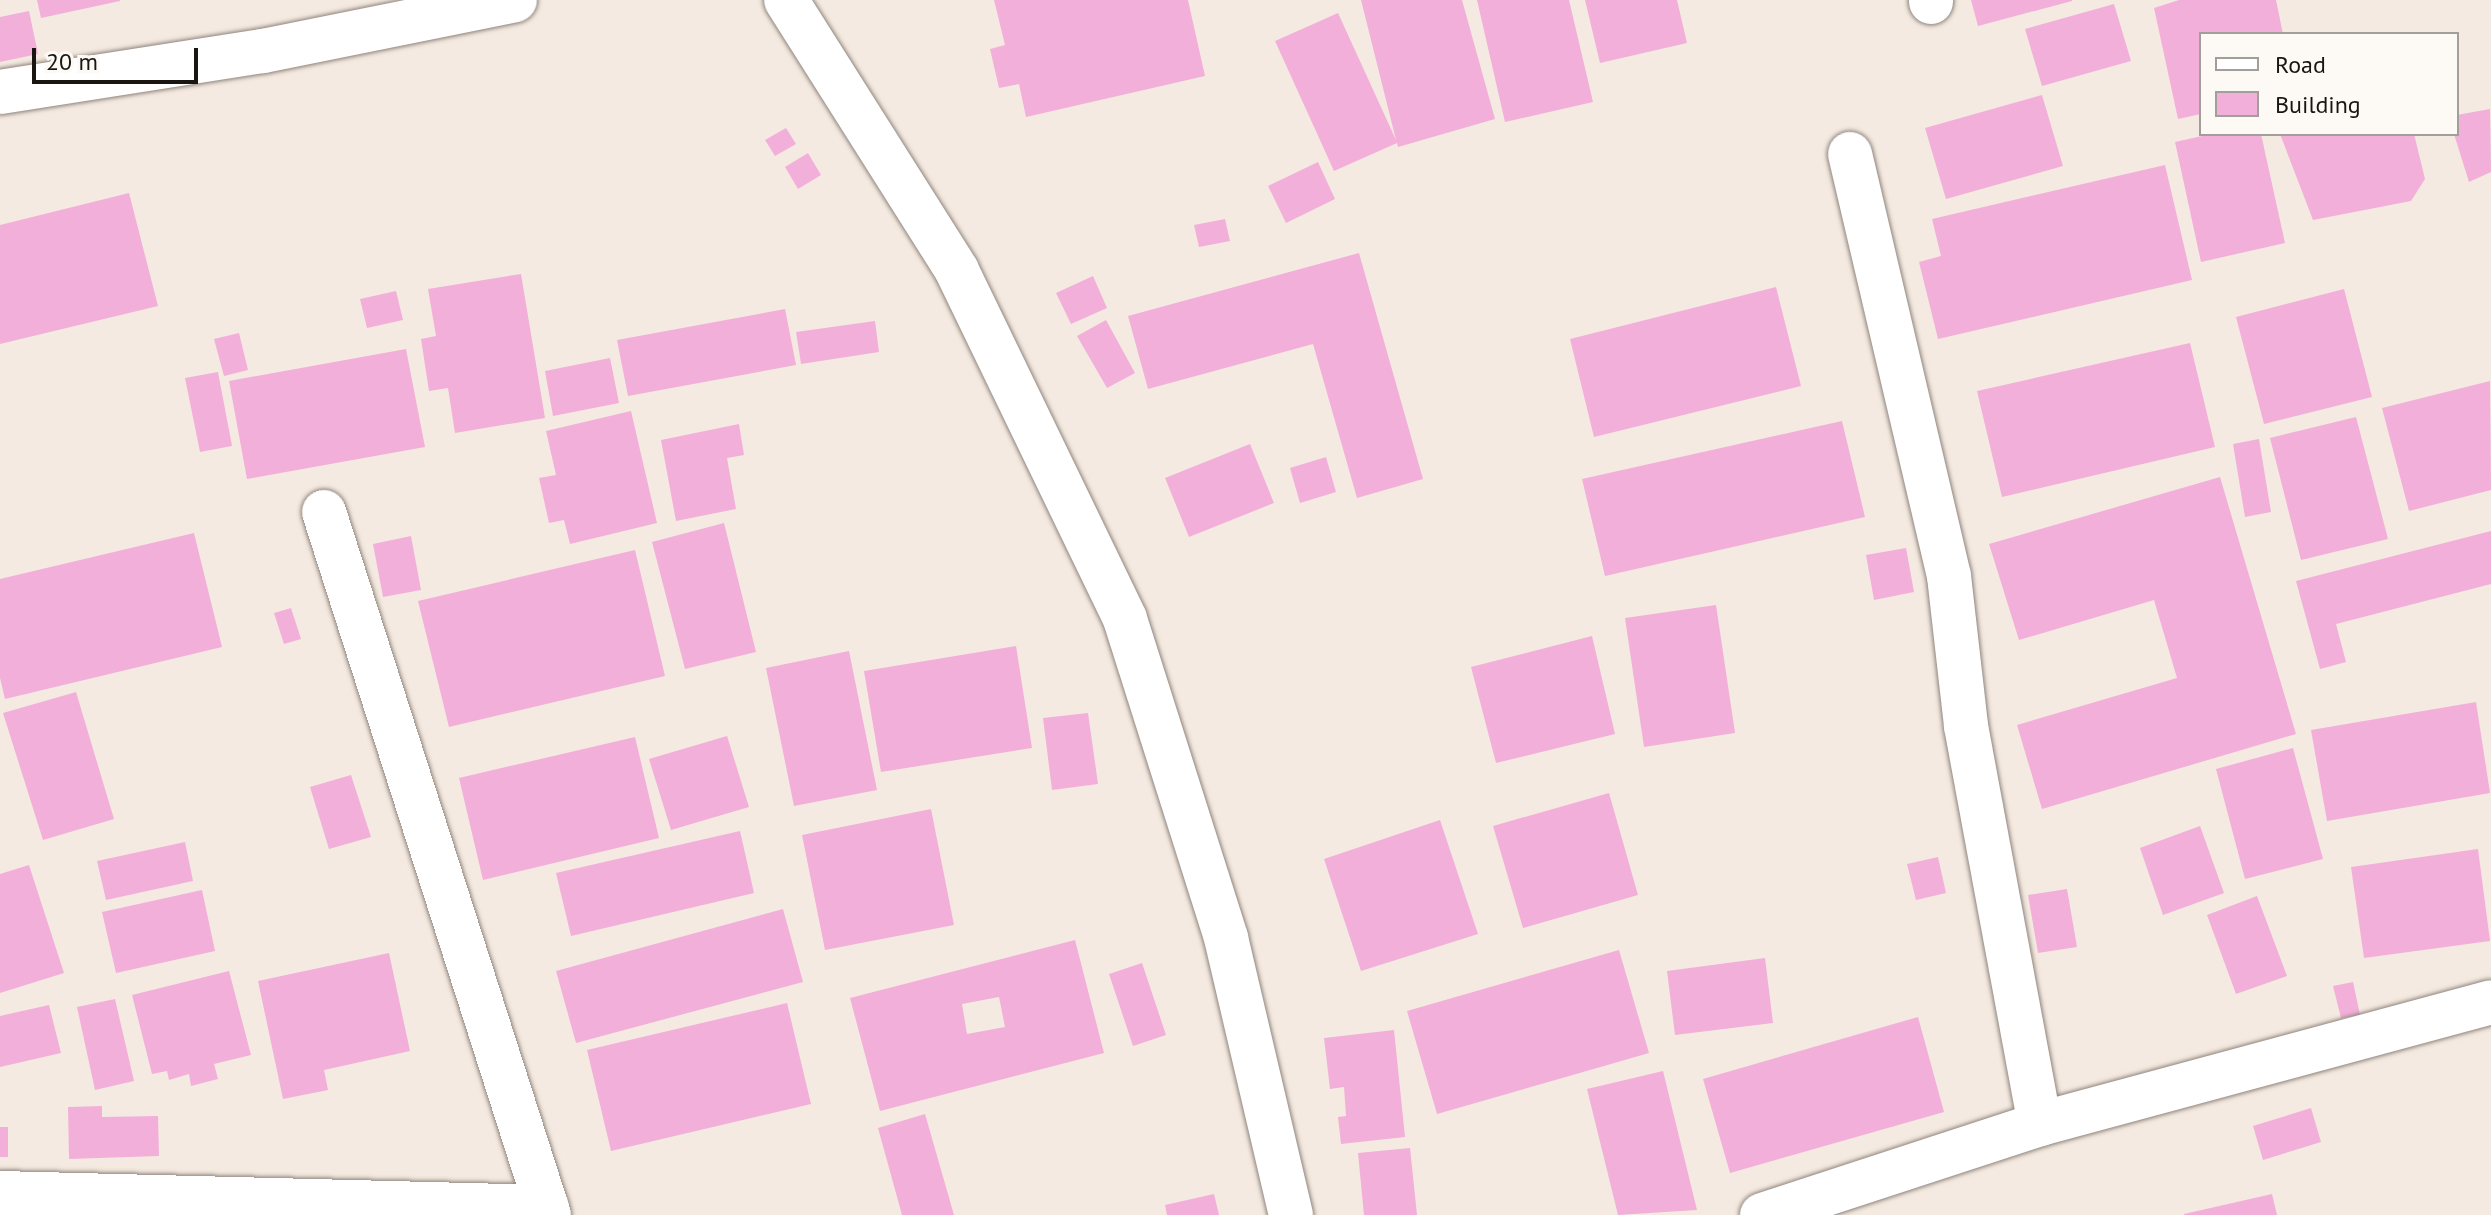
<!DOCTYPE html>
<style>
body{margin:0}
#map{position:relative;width:2491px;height:1215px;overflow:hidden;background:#f5eae1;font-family:"PT Sans",sans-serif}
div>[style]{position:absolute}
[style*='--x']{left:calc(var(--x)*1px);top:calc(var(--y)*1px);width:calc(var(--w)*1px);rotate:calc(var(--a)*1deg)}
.building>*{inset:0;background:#f2afda}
.roads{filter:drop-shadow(0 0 2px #8f857d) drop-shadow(0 0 2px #8f857d)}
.minor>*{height:44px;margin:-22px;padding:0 22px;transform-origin:22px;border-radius:22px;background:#fff}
span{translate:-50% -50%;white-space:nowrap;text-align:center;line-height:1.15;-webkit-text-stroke:8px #fdf9f5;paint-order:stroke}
.legend{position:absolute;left:2199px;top:32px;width:260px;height:104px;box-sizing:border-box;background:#fdf9f5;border:2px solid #a29e9a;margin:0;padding:10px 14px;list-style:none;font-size:24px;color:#191612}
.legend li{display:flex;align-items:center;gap:16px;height:40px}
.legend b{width:40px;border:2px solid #a29e9a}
.scale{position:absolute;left:32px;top:48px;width:166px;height:36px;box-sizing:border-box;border:4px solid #191612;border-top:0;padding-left:10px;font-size:24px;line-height:28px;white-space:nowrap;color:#191612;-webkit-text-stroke:6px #fdf9f5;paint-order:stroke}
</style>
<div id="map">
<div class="building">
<div style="clip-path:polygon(37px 0,120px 0,120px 1px,41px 18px)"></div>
<div style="clip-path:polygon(994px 0,1188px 0,1205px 76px,1026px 117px,1019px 84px,999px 88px,990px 49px,1005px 45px)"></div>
<div style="clip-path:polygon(1361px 0,1462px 0,1495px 119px,1398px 147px,1397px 143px,1334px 171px,1275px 41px,1338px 13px,1396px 140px)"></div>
<div style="clip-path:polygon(1477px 0,1569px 0,1593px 102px,1505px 122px)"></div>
<div style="clip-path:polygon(1585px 0,1677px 0,1687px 43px,1600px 63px)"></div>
<div style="clip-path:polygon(1971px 0,2072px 0,2072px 1px,1978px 26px)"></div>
<div style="clip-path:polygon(2179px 0,2276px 0,2283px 34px,2201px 34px,2201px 114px,2178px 119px,2154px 8px)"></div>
<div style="clip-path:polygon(2114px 4px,2131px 61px,2042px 86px,2025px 29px)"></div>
<div style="clip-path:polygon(29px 11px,38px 54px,0 62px,0 17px)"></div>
<div style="clip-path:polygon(2042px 95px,2063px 166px,1946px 199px,1925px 128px)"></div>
<div style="clip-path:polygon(2490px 109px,2491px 172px,2469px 182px,2454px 134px,2457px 115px)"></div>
<div style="clip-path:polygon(786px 128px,796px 144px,775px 156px,765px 140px)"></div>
<div style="clip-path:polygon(2211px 134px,2261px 134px,2285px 243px,2201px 262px,2175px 142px)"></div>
<div style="clip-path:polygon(2280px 134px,2414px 134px,2425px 179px,2411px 201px,2313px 220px)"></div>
<div style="clip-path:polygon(808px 153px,821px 175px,798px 189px,785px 167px)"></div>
<div style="clip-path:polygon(1318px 162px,1335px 199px,1286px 223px,1268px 186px)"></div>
<div style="clip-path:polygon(2165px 165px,2192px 280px,1938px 339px,1919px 262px,1941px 256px,1932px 219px)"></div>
<div style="clip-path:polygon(129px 193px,158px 306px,0 344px,0 225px)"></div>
<div style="clip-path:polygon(1225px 219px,1230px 241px,1199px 247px,1194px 225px)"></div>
<div style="clip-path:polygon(1359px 253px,1423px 479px,1357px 498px,1313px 344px,1148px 389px,1128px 316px)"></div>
<div style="clip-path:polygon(521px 274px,545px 418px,455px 433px,448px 388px,429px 391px,421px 339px,436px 336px,428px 289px)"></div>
<div style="clip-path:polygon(1093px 276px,1107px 308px,1071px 324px,1056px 293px)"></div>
<div style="clip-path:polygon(1776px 287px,1801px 386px,1594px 437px,1570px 339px)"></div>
<div style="clip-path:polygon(2344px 289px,2372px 397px,2264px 424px,2236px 317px)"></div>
<div style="clip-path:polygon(396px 291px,403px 320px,367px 328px,360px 299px)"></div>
<div style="clip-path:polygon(785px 309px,796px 365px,628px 396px,617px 340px)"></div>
<div style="clip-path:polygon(1106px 320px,1135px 373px,1107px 388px,1077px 336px)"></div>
<div style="clip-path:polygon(875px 321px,879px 352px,801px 364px,796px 332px)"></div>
<div style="clip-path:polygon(239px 333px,248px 370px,224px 376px,214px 339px)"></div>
<div style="clip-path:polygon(2190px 343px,2215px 447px,2002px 497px,1977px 391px)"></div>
<div style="clip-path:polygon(406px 349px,425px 447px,247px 479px,229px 381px)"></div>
<div style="clip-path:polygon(610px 358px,619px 403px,553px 416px,545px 371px)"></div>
<div style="clip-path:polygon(218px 372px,232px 446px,200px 452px,185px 378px)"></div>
<div style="clip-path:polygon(2490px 381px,2491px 490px,2409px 511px,2382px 408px)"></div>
<div style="clip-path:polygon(631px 411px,657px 523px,570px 544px,564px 520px,549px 523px,539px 478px,556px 475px,546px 431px)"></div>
<div style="clip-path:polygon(2356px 417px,2388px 539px,2301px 560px,2270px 438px)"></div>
<div style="clip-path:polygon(1842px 421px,1865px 517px,1605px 576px,1582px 479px)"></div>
<div style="clip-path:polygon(739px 424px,744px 455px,727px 458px,736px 509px,676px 521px,661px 440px)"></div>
<div style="clip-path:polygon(2259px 439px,2271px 512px,2245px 517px,2233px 444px)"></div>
<div style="clip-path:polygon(1250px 444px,1274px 503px,1189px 537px,1165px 478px)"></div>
<div style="clip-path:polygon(1326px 457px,1336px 492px,1300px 503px,1290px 468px)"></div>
<div style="clip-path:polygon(2220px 477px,2296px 734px,2042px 809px,2017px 725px,2177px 678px,2154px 600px,2019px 640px,1989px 544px)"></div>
<div style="clip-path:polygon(724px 523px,756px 652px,685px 669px,652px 542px)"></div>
<div style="clip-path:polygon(2491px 531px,2491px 584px,2336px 624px,2346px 662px,2320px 669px,2296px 581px)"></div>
<div style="clip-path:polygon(194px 533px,222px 647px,5px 699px,0 678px,0 579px)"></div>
<div style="clip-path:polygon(411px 536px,421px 590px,383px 597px,373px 544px)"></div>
<div style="clip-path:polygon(1906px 548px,1914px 592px,1874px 600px,1866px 555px)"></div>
<div style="clip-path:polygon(635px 550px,665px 676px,449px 727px,418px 601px)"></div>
<div style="clip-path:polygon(1716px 605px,1735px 733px,1644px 747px,1625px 618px)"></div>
<div style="clip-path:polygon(291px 608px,301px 639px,284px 644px,274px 613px)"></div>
<div style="clip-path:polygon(1592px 636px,1615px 734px,1496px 763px,1471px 667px)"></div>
<div style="clip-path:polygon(1016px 646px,1032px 748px,881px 772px,864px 671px)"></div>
<div style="clip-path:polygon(849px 651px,877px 790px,794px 806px,766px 668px)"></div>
<div style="clip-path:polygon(76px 692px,114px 819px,43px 840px,3px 713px)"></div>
<div style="clip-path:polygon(2476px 702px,2490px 793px,2327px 821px,2311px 730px)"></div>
<div style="clip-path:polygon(1088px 713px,1098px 784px,1052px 790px,1043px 718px)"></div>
<div style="clip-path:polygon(727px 736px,749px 807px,671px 830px,649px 759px)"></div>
<div style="clip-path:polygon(635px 737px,659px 838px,483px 880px,459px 778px)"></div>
<div style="clip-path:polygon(2293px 748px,2323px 859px,2245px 879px,2216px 769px)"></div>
<div style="clip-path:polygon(351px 775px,371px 837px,329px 849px,310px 787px)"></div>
<div style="clip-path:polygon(1609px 793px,1638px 895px,1523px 928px,1493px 826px)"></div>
<div style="clip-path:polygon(931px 809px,954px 925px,825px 950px,802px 835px)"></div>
<div style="clip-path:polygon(1440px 820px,1478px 934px,1361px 971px,1324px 859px)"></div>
<div style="clip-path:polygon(2200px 826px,2224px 893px,2163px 915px,2140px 848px)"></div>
<div style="clip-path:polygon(740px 831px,754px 893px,571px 936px,556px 873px)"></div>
<div style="clip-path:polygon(185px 842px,193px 881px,106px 900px,97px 861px)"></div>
<div style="clip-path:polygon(2478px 849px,2490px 941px,2364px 958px,2351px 867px)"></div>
<div style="clip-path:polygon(1938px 857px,1946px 893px,1916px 900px,1907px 864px)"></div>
<div style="clip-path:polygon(29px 865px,64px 973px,0 993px,0 874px)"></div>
<div style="clip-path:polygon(2067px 889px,2077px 947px,2038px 953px,2028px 895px)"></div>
<div style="clip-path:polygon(202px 890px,215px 951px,116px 973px,102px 912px)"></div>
<div style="clip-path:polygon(2257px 896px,2287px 976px,2236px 994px,2207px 915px)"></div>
<div style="clip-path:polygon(783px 909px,803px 982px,576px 1043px,556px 971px)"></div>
<div style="clip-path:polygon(evenodd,1075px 940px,1104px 1053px,880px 1111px,850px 998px,1075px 940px,999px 997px,1005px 1027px,967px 1034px,962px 1004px,999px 997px)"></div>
<div style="clip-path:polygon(1619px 950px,1649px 1053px,1437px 1114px,1407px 1011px)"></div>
<div style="clip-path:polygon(389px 953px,410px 1051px,324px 1070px,328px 1090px,283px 1099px,258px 981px)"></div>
<div style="clip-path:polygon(1765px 958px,1773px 1023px,1675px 1035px,1667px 971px)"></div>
<div style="clip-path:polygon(1142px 963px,1166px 1035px,1133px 1046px,1109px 974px)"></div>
<div style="clip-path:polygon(229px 971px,251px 1055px,214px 1064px,218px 1079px,191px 1086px,189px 1074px,169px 1080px,167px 1071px,152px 1074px,132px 995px)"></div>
<div style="clip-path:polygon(2353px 982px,2360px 1015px,2341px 1018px,2333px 986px)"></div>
<div style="clip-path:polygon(115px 999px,134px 1081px,95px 1090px,77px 1007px)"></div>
<div style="clip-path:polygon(787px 1003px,811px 1104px,611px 1151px,587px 1050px)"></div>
<div style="clip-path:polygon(49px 1005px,61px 1053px,0 1067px,0 1016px)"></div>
<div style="clip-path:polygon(1918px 1017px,1944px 1112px,1730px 1173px,1703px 1079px)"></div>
<div style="clip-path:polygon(1394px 1030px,1405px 1137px,1341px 1144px,1338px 1117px,1346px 1116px,1344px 1087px,1330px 1089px,1324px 1038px)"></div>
<div style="clip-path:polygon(1663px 1071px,1697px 1210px,1618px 1215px,1587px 1089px)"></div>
<div style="clip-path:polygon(102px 1106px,102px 1117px,158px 1116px,159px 1156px,69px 1159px,68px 1107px)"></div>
<div style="clip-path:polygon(2311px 1108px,2321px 1142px,2263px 1160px,2253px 1126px)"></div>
<div style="clip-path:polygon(925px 1114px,954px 1215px,902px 1215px,878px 1128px)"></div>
<div style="clip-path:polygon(0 1127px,8px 1127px,8px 1157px,0 1157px)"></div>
<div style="clip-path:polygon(1410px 1148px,1417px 1215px,1364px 1215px,1358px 1153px)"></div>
<div style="clip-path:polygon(1214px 1194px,1219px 1215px,1167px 1215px,1165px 1205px)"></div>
<div style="clip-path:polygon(2272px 1194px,2277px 1215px,2184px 1215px,2184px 1214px)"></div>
</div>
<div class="roads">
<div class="minor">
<div style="--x:786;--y:0;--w:320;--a:57.7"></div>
<div style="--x:957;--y:271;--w:386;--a:64.2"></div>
<div style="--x:1125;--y:619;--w:335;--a:72.4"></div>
<div style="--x:1226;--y:938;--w:285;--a:76.8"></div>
<div style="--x:1931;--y:0;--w:2;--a:90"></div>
<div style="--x:0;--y:92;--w:266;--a:-8.9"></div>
<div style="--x:263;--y:51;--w:257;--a:-11.4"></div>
<div style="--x:1850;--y:154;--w:433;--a:76.8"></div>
<div style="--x:1949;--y:576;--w:151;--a:83.5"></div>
<div style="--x:1966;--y:726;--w:405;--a:79.5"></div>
<div style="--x:324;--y:512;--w:738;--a:72.25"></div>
<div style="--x:0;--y:1193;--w:547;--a:1.47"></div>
<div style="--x:1762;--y:1215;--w:293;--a:-18.1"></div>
<div style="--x:2040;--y:1124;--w:467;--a:-15.1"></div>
</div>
</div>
<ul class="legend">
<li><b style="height:10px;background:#fff"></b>Road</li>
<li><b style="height:22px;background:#f2afda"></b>Building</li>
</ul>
<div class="scale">20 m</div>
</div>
